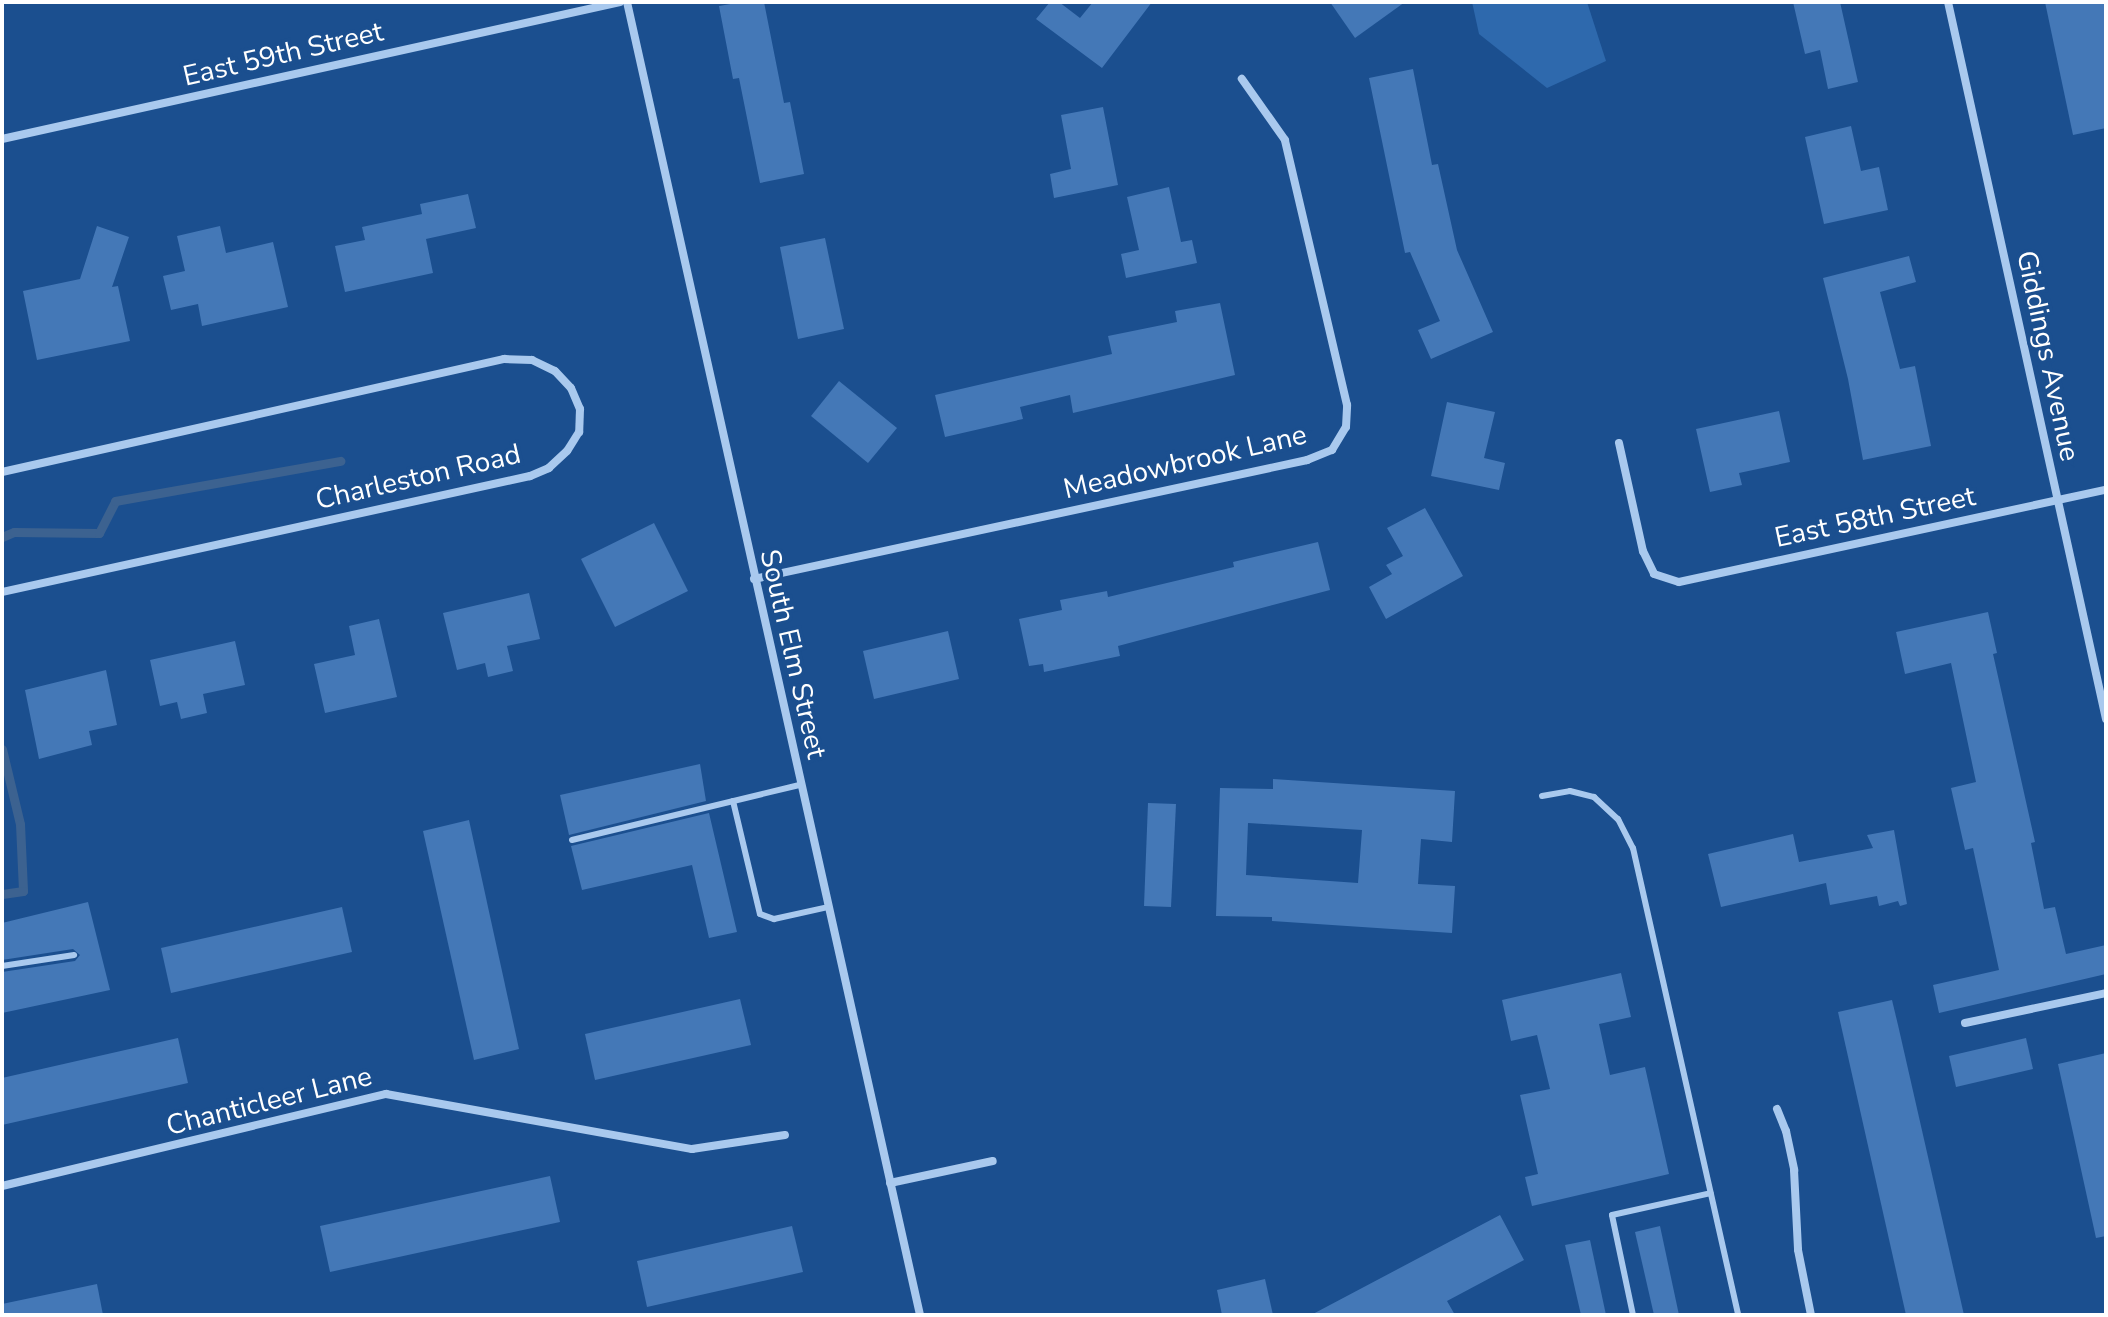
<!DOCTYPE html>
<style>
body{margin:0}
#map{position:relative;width:2108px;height:1317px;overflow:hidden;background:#1b4f8f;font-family:"Nunito Sans",sans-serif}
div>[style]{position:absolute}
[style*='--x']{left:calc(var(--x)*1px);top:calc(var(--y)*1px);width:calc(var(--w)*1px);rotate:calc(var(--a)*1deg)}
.green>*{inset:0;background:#2e69ad}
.stream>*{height:9px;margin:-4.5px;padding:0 4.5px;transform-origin:4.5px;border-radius:4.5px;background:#3c6290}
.building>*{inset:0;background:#4478b7}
.service>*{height:6px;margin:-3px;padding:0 3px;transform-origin:3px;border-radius:3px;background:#a9c9ee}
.minor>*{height:8px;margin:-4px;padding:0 4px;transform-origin:4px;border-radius:4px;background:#a9c9ee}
span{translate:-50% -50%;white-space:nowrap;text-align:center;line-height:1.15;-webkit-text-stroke:7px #1b4f8f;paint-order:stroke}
.street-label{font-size:28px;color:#fff}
.frame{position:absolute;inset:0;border:4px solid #fff;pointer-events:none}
</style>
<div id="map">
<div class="green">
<div style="clip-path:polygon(1472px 2px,1587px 2px,1606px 61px,1547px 88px,1479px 34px)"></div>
</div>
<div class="stream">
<div style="--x:2;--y:537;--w:13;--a:-23"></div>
<div style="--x:14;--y:532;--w:85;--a:0.7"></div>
<div style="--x:99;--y:533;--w:36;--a:-63"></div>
<div style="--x:115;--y:501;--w:229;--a:-10.1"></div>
<div style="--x:2;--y:749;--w:77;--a:76.5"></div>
<div style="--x:20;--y:824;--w:67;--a:87.4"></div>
<div style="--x:23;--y:891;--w:21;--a:172"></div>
</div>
<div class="building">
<div style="clip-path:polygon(742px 2px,764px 2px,784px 103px,790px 102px,804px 174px,760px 183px,739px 78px,733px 79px,719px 6px)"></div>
<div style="clip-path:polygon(1050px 2px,1059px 2px,1080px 18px,1093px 2px,1152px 2px,1102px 68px,1036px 19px)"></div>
<div style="clip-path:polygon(1330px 2px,1405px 2px,1355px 38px)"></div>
<div style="clip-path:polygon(1793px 2px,1840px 2px,1858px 82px,1828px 89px,1820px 50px,1805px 54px)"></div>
<div style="clip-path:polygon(2045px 2px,2106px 2px,2106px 128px,2073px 135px)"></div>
<div style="clip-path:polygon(1413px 69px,1432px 165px,1438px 164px,1457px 250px,1493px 332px,1431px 359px,1418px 330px,1440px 321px,1410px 252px,1405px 253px,1369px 78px)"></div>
<div style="clip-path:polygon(1103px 107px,1118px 185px,1054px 198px,1050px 174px,1071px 169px,1061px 115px)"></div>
<div style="clip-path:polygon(1851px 126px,1861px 171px,1879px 167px,1888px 210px,1824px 224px,1805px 137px)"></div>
<div style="clip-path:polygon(1169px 187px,1181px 242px,1192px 240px,1197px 263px,1126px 278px,1121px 254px,1139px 250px,1127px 197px)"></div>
<div style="clip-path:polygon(468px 194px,476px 228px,426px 239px,433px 273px,345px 292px,335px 246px,365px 240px,362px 227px,422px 214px,420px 204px)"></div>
<div style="clip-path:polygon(97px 226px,129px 237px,112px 287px,118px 286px,130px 341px,37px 360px,23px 291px,80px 279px)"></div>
<div style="clip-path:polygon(220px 226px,226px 253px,273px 242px,288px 307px,202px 326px,198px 304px,171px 310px,163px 276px,185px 271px,177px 236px)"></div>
<div style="clip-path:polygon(825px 238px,844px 329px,798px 339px,780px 247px)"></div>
<div style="clip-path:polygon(1909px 256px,1916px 282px,1880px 292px,1900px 369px,1915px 366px,1931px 446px,1863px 460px,1848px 379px,1823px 278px)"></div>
<div style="clip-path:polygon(1220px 303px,1235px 375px,1073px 413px,1070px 395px,1020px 407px,1023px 419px,945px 437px,935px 395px,1112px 354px,1108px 336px,1177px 322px,1175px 311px)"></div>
<div style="clip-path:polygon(839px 381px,897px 428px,868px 463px,811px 416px)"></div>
<div style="clip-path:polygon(1447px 402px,1495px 412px,1484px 458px,1505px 463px,1499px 490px,1431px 476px)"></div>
<div style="clip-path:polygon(1779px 411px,1790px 462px,1739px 473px,1742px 485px,1710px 492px,1696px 429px)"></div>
<div style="clip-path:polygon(1425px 508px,1463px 576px,1386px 619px,1369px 587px,1392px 574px,1386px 565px,1403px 556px,1387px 528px)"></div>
<div style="clip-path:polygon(654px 523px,688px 591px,615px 627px,581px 559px)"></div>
<div style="clip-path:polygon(1318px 542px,1330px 590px,1118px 646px,1120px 656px,1044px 672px,1043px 664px,1029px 666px,1019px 619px,1062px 610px,1060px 600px,1107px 591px,1108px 597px,1234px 567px,1233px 562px)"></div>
<div style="clip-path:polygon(529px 593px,540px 639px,507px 646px,513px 671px,488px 677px,485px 663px,457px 670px,443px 613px)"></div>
<div style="clip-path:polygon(1988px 612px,1997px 653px,1993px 654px,2035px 842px,2031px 843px,2044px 909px,2055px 907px,2066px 954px,2106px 945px,2106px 974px,1939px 1013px,1933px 985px,1999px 970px,1973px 848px,1965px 850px,1951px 788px,1976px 782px,1951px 663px,1905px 674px,1896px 632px)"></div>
<div style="clip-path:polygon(379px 619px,397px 697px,325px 713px,314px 664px,355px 655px,349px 626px)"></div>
<div style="clip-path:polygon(948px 631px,959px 679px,874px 699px,863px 651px)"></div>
<div style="clip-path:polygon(235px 641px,245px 685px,203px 694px,207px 713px,181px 719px,177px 702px,160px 706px,150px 660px)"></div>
<div style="clip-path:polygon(106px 670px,117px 725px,89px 731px,92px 745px,39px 759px,25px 690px)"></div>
<div style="clip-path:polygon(700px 764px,706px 801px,569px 835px,560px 795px)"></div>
<div style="clip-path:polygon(evenodd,1273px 779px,1455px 791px,1452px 842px,1421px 839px,1418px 884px,1455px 886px,1452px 933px,1272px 921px,1272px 917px,1216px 916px,1220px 788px,1273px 789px,1273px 779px,1248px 823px,1362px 830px,1358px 883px,1246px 875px,1248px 823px)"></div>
<div style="clip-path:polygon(1148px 803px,1176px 804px,1171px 907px,1144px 906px)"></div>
<div style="clip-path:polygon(709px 813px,737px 932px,709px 938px,692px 865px,582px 890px,571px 846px)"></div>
<div style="clip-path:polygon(469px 820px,519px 1049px,474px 1060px,423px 831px)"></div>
<div style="clip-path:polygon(1894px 830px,1907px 904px,1900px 906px,1898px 901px,1879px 906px,1877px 896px,1830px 905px,1826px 883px,1721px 907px,1708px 854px,1793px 834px,1799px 862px,1873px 848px,1867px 835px)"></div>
<div style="clip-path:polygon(88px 902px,110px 990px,2px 1013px,2px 972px,75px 961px,80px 955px,73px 949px,2px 960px,2px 923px)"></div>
<div style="clip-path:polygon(342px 907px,352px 952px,171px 993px,161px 948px)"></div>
<div style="clip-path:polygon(1621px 973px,1631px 1017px,1599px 1024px,1610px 1075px,1645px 1067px,1669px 1174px,1532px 1206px,1525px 1177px,1538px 1174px,1520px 1095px,1550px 1089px,1537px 1035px,1511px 1041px,1502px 1000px)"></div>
<div style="clip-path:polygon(740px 999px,751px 1045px,595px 1080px,585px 1034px)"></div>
<div style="clip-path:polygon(1892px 1000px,1898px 1025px,1964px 1315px,1906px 1315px,1838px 1012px)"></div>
<div style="clip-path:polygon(178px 1038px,188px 1083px,2px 1125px,2px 1078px)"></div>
<div style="clip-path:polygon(2026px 1038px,2033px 1069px,1956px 1087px,1949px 1056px)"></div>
<div style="clip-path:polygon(2106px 1053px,2106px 1236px,2096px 1238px,2058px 1064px)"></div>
<div style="clip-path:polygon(550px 1176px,560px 1222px,330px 1272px,320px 1226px)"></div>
<div style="clip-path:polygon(1500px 1215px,1524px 1260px,1447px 1301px,1455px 1315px,1311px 1315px)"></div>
<div style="clip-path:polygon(792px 1226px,803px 1272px,647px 1307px,637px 1261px)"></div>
<div style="clip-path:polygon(1660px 1226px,1679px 1315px,1654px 1315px,1635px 1232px)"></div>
<div style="clip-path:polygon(1590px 1240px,1606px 1315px,1581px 1315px,1565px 1245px)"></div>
<div style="clip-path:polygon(1265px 1279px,1273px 1315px,1222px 1315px,1217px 1290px)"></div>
<div style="clip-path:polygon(97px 1284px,103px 1315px,2px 1315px,2px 1304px)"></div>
</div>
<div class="service">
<div style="--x:1542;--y:796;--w:28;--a:-10"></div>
<div style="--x:1570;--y:791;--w:25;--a:14"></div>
<div style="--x:1594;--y:797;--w:33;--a:43"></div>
<div style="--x:1618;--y:819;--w:33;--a:63"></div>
<div style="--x:1633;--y:848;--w:479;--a:77.3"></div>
<div style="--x:733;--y:801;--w:116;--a:76.6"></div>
<div style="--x:760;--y:914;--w:15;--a:20"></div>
<div style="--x:774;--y:919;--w:55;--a:-12.5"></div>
<div style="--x:572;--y:840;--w:235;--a:-13.6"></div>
<div style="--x:2;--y:966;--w:73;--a:-8.7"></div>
<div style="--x:1633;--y:1315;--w:102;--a:-101.9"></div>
<div style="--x:1612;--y:1215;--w:101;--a:-12.5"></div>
</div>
<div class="minor">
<div style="--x:627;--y:2;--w:1345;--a:77.42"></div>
<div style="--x:1948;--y:2;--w:734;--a:77.57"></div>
<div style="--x:2;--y:139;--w:633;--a:-12.5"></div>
<div style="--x:1619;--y:443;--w:111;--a:77.5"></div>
<div style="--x:1643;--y:551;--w:25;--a:64"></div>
<div style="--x:1654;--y:574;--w:26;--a:18"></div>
<div style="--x:1679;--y:582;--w:437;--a:-12.2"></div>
<div style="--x:2;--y:472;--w:515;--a:-12.69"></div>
<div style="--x:504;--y:359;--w:28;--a:2"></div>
<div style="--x:532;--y:360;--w:25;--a:26"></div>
<div style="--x:555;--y:371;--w:23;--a:47"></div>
<div style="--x:571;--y:388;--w:23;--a:67"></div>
<div style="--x:580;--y:409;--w:23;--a:92"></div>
<div style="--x:579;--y:432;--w:22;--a:122"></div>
<div style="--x:567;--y:451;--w:25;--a:137"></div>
<div style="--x:549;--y:468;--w:21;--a:157"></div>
<div style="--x:530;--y:476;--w:541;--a:167.61"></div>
<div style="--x:754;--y:579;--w:566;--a:-12.14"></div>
<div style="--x:1307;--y:460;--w:27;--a:-22"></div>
<div style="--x:1332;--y:450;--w:27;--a:-59"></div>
<div style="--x:1346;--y:427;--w:22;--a:-87"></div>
<div style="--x:1347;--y:405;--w:272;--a:-103.2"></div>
<div style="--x:1285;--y:140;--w:75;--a:-125.2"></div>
<div style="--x:1965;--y:1023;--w:144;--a:-12"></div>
<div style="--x:1777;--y:1109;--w:24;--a:68"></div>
<div style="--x:1786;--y:1131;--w:40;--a:78"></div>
<div style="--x:1794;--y:1170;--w:80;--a:87.1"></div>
<div style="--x:1798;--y:1250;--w:66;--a:78.7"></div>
<div style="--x:890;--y:1183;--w:105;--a:-12.1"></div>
<div style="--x:2;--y:1186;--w:395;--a:-13.5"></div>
<div style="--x:386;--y:1094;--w:311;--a:10.2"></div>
<div style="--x:692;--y:1149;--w:94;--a:-8.6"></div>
</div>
<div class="street-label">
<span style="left:283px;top:54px;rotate:-13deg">East 59th Street</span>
<span style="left:2048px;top:356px;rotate:78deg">Giddings Avenue</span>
<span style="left:1185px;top:462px;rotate:-13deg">Meadowbrook Lane</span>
<span style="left:418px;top:477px;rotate:-13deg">Charleston Road</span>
<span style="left:1875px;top:517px;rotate:-12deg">East 58th Street</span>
<span style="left:793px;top:654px;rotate:77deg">South Elm Street</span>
<span style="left:269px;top:1101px;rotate:-14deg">Chanticleer Lane</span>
</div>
<div class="frame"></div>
</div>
